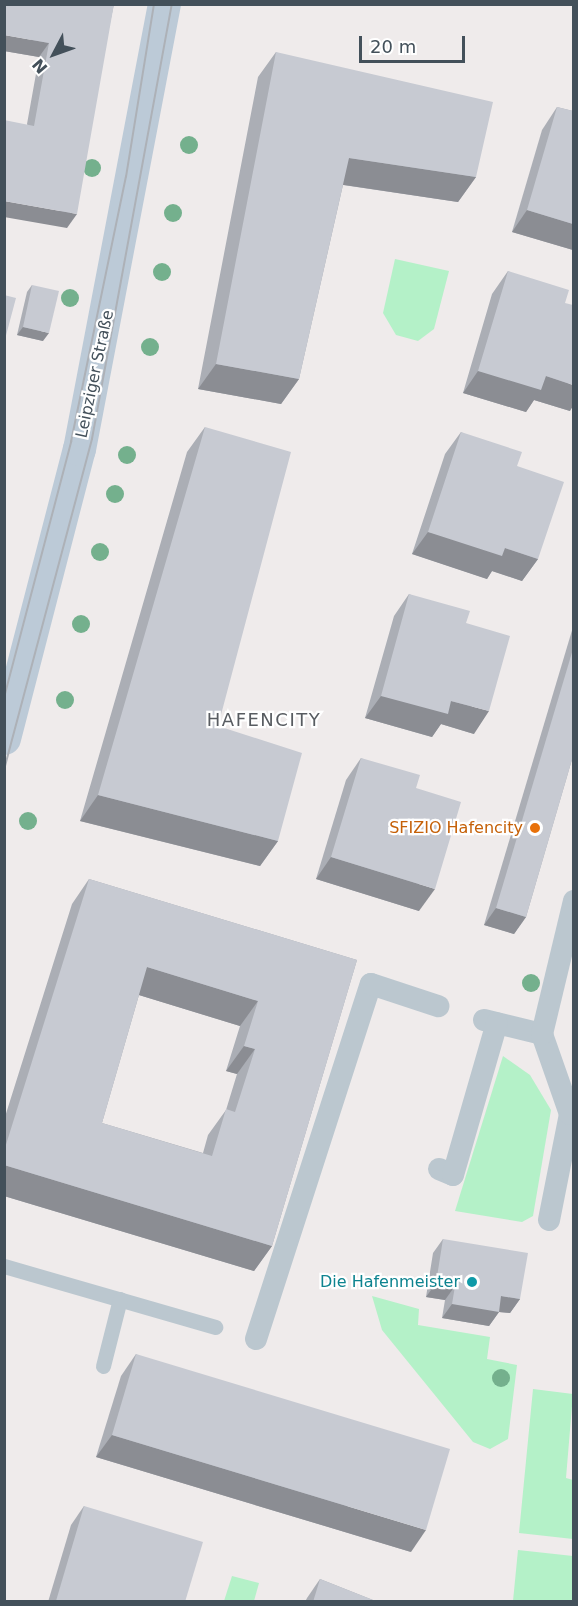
<!DOCTYPE html>
<meta charset="utf-8">
<style>
body{margin:0}
#map{position:relative;width:578px;height:1606px;overflow:hidden;background:#efebeb;font-family:"DejaVu Sans",sans-serif}
div>[style]{position:absolute}
[style*='--x']{left:calc(var(--x)*1px);top:calc(var(--y)*1px);width:calc(var(--w)*1px);rotate:calc(var(--a)*1deg)}
.green>*{inset:0;background:#b4f1c8}
.service>*{height:15px;margin:-7.5px;padding:0 7.5px;transform-origin:7.5px;border-radius:7.5px;background:#bbc7cf}
.pedestrian>*{height:22px;margin:-11px;padding:0 11px;transform-origin:11px;border-radius:11px;background:#bbc7cf}
.secondary>*{height:33px;margin:-16.5px;padding:0 16.5px;transform-origin:16.5px;border-radius:16.5px;background:#bccad7}
.tram>*{height:1.5px;margin:-0.75px;padding:0 0.75px;transform-origin:0.75px;border-radius:0.75px;background:#adb1b7}
.trees>*{width:18px;height:18px;margin:-9px;border-radius:50%;background:#74b08d}
.wall>*{inset:0;background:#abaeb5}
.shaded-wall>*{inset:0;background:#8b8d93}
.building>*{inset:0;background:#c7cad2}
.dots>*{width:16px;height:16px;translate:-50% -50%;box-sizing:border-box;border:3px solid #fff;border-radius:50%}
span{translate:-50% -50%;white-space:nowrap;text-align:center;line-height:1.15;-webkit-text-stroke:4.5px #fff;paint-order:stroke}
.street-label{font-size:16px;color:#43505a}
.food-label{font-size:16px;color:#c56008}
.right{translate:-100% -50%;text-align:right}
.culture-label{font-size:16px;color:#0d838f}
.neighbourhood-label{font-size:18px;color:#585c61;letter-spacing:1.5px}
.frame{position:absolute;inset:0;border:6px solid #43505a;pointer-events:none}
.north{position:absolute;left:24px;top:24px;width:60px;height:60px;-webkit-text-stroke:4px #fff;paint-order:stroke;rotate:229deg;font-size:16px;font-weight:700;line-height:24px;text-align:center;color:#43505a}
.north::after{content:'';display:block;margin:auto;width:21px;height:27px;background:#43505a;clip-path:polygon(50% 0,100% 100%,50% 72%,0 100%)}
.scale{position:absolute;left:359px;top:36px;width:106px;height:27px;box-sizing:border-box;border:3px solid #43505a;border-top:0;padding-left:8px;font-size:18px;line-height:21px;white-space:nowrap;color:#43505a;-webkit-text-stroke:4px #fff;paint-order:stroke}
</style>
<div id="map">
<div class="green">
<div style="clip-path:polygon(395px 259px,449px 271px,434px 329px,418px 341px,396px 335px,383px 313px)"></div>
<div style="clip-path:polygon(503px 1056px,530px 1075px,551px 1110px,533px 1216px,522px 1222px,455px 1211px)"></div>
<div style="clip-path:polygon(372px 1296px,419px 1309px,418px 1325px,490px 1337px,487px 1359px,517px 1365px,508px 1439px,490px 1449px,473px 1442px,382px 1330px)"></div>
<div style="clip-path:polygon(533px 1389px,573px 1394px,566px 1478px,573px 1480px,573px 1539px,519px 1533px)"></div>
<div style="clip-path:polygon(518px 1550px,573px 1556px,573px 1601px,513px 1601px)"></div>
<div style="clip-path:polygon(232px 1576px,259px 1583px,254px 1601px,224px 1601px)"></div>
</div>
<div class="service">
<div style="--x:4;--y:1266;--w:220;--a:16.1"></div>
<div style="--x:103;--y:1366;--w:69;--a:-75.8"></div>
</div>
<div class="pedestrian">
<div style="--x:484;--y:1020;--w:60;--a:13.6"></div>
<div style="--x:439;--y:1169;--w:15;--a:23"></div>
<div style="--x:453;--y:1175;--w:158;--a:-73.9"></div>
<div style="--x:549;--y:1220;--w:108;--a:-78.8"></div>
<div style="--x:570;--y:1114;--w:85;--a:-109.3"></div>
<div style="--x:542;--y:1034;--w:137;--a:-76.5"></div>
<div style="--x:256;--y:1339;--w:373;--a:-72.1"></div>
<div style="--x:371;--y:984;--w:71;--a:18.2"></div>
</div>
<div class="secondary">
<div style="--x:4;--y:738;--w:299;--a:-75.5"></div>
<div style="--x:79;--y:449;--w:453;--a:-79.2"></div>
</div>
<div class="tram">
<div style="--x:4;--y:698;--w:265;--a:-75.3"></div>
<div style="--x:71;--y:442;--w:271;--a:-78.3"></div>
<div style="--x:126;--y:177;--w:175;--a:-80.8"></div>
<div style="--x:4;--y:770;--w:342;--a:-75.1"></div>
<div style="--x:92;--y:439;--w:442;--a:-79.6"></div>
</div>
<div class="trees">
<div style="left:189px;top:145px"></div>
<div style="left:92px;top:168px"></div>
<div style="left:173px;top:213px"></div>
<div style="left:162px;top:272px"></div>
<div style="left:70px;top:298px"></div>
<div style="left:150px;top:347px"></div>
<div style="left:127px;top:455px"></div>
<div style="left:115px;top:494px"></div>
<div style="left:100px;top:552px"></div>
<div style="left:81px;top:624px"></div>
<div style="left:65px;top:700px"></div>
<div style="left:28px;top:821px"></div>
<div style="left:531px;top:983px"></div>
<div style="left:501px;top:1378px"></div>
</div>
<div class="wall">
<div style="clip-path:polygon(114px 4px,67px 228px,27px 124px,39px 57px,4px 51px)"></div>
<div style="clip-path:polygon(276px 52px,476px 177px,458px 202px,343px 185px,299px 379px,281px 404px,198px 389px,258px 77px)"></div>
<div style="clip-path:polygon(557px 107px,573px 111px,573px 250px,512px 232px,542px 130px)"></div>
<div style="clip-path:polygon(508px 271px,565px 303px,570px 411px,534px 400px,526px 412px,463px 393px,492px 294px)"></div>
<div style="clip-path:polygon(32px 285px,43px 341px,17px 335px,27px 292px)"></div>
<div style="clip-path:polygon(205px 427px,218px 726px,278px 841px,260px 866px,80px 821px,187px 452px)"></div>
<div style="clip-path:polygon(461px 432px,517px 466px,538px 559px,522px 581px,492px 571px,487px 579px,412px 554px,445px 454px)"></div>
<div style="clip-path:polygon(409px 594px,466px 623px,474px 734px,441px 724px,432px 737px,365px 718px,394px 616px)"></div>
<div style="clip-path:polygon(573px 627px,573px 756px,526px 917px,514px 934px,484px 925px)"></div>
<div style="clip-path:polygon(361px 758px,416px 788px,419px 911px,316px 879px,346px 780px)"></div>
<div style="clip-path:polygon(evenodd,89px 879px,357px 960px,272px 1246px,254px 1271px,4px 1196px,4px 1120px,72px 904px,89px 879px,139px 995px,240px 1026px,226px 1071px,237px 1074px,226px 1110px,208px 1135px,203px 1153px,102px 1123px,139px 995px)"></div>
<div style="clip-path:polygon(443px 1239px,520px 1299px,510px 1313px,499px 1312px,489px 1326px,442px 1318px,445px 1300px,426px 1297px,433px 1253px)"></div>
<div style="clip-path:polygon(136px 1354px,411px 1552px,96px 1457px,121px 1376px)"></div>
<div style="clip-path:polygon(84px 1506px,185px 1602px,48px 1602px,71px 1525px)"></div>
<div style="clip-path:polygon(320px 1579px,378px 1602px,305px 1602px,307px 1598px)"></div>
</div>
<div class="shaded-wall">
<div style="clip-path:polygon(4px 35px,49px 43px,39px 57px,4px 51px)"></div>
<div style="clip-path:polygon(349px 158px,476px 177px,458px 202px,331px 183px)"></div>
<div style="clip-path:polygon(4px 201px,77px 214px,67px 228px,4px 217px)"></div>
<div style="clip-path:polygon(527px 210px,573px 224px,573px 250px,512px 232px)"></div>
<div style="clip-path:polygon(23px 327px,49px 333px,43px 341px,17px 335px)"></div>
<div style="clip-path:polygon(216px 364px,299px 379px,281px 404px,198px 389px)"></div>
<div style="clip-path:polygon(478px 371px,546px 376px,573px 385px,573px 406px,570px 411px,534px 400px,526px 412px,463px 393px)"></div>
<div style="clip-path:polygon(428px 532px,505px 548px,538px 559px,522px 581px,492px 571px,487px 579px,412px 554px)"></div>
<div style="clip-path:polygon(381px 696px,451px 701px,489px 711px,474px 734px,441px 724px,432px 737px,365px 718px)"></div>
<div style="clip-path:polygon(98px 795px,278px 841px,260px 866px,80px 821px)"></div>
<div style="clip-path:polygon(331px 857px,435px 889px,419px 911px,316px 879px)"></div>
<div style="clip-path:polygon(496px 908px,526px 917px,514px 934px,484px 925px)"></div>
<div style="clip-path:polygon(147px 967px,258px 1001px,240px 1026px,129px 992px)"></div>
<div style="clip-path:polygon(244px 1046px,255px 1049px,237px 1074px,226px 1071px)"></div>
<div style="clip-path:polygon(4px 1165px,272px 1246px,254px 1271px,4px 1196px)"></div>
<div style="clip-path:polygon(436px 1283px,455px 1286px,445px 1300px,426px 1297px)"></div>
<div style="clip-path:polygon(501px 1296px,520px 1299px,510px 1313px,499px 1312px,489px 1326px,442px 1318px,452px 1304px)"></div>
<div style="clip-path:polygon(112px 1435px,426px 1530px,411px 1552px,96px 1457px)"></div>
</div>
<div class="building">
<div style="clip-path:polygon(4px 4px,114px 4px,77px 214px,4px 201px,4px 120px,34px 126px,49px 43px,4px 35px)"></div>
<div style="clip-path:polygon(276px 52px,493px 102px,476px 177px,349px 158px,299px 379px,216px 364px)"></div>
<div style="clip-path:polygon(557px 107px,573px 111px,573px 224px,527px 210px)"></div>
<div style="clip-path:polygon(508px 271px,569px 290px,565px 303px,573px 305px,573px 385px,546px 376px,541px 390px,478px 371px)"></div>
<div style="clip-path:polygon(32px 285px,59px 291px,49px 333px,23px 327px)"></div>
<div style="clip-path:polygon(4px 295px,16px 298px,4px 343px)"></div>
<div style="clip-path:polygon(205px 427px,291px 452px,218px 726px,302px 753px,278px 841px,98px 795px)"></div>
<div style="clip-path:polygon(461px 432px,522px 452px,517px 466px,564px 482px,538px 559px,505px 548px,502px 556px,428px 532px)"></div>
<div style="clip-path:polygon(409px 594px,470px 611px,466px 623px,510px 636px,489px 711px,451px 701px,448px 714px,381px 696px)"></div>
<div style="clip-path:polygon(573px 649px,573px 756px,526px 917px,496px 908px)"></div>
<div style="clip-path:polygon(361px 758px,420px 775px,416px 788px,461px 802px,435px 889px,331px 857px)"></div>
<div style="clip-path:polygon(evenodd,89px 879px,357px 960px,272px 1246px,4px 1165px,4px 1151px,89px 879px,147px 967px,258px 1001px,244px 1046px,255px 1049px,235px 1112px,226px 1109px,212px 1156px,102px 1123px,147px 967px)"></div>
<div style="clip-path:polygon(443px 1239px,528px 1253px,520px 1299px,501px 1296px,499px 1312px,452px 1304px,455px 1286px,436px 1283px)"></div>
<div style="clip-path:polygon(136px 1354px,450px 1449px,426px 1530px,112px 1435px)"></div>
<div style="clip-path:polygon(84px 1506px,203px 1542px,185px 1602px,56px 1601px)"></div>
<div style="clip-path:polygon(320px 1579px,378px 1602px,313px 1602px)"></div>
</div>
<div class="dots">
<div style="left:535px;top:828px;background:#e8710a"></div>
<div style="left:472px;top:1282px;background:#0f9aa8"></div>
</div>
<div class="street-label">
<span style="left:95px;top:374px;rotate:-78deg">Leipziger Straße</span>
</div>
<div class="food-label">
<span class="right" style="left:523px;top:828px">SFIZIO Hafencity</span>
</div>
<div class="culture-label">
<span class="right" style="left:460px;top:1282px">Die Hafenmeister</span>
</div>
<div class="neighbourhood-label">
<span style="left:264px;top:720px">HAFENCITY</span>
</div>
<div class="frame"></div>
<div class="north">N</div>
<div class="scale">20 m</div>
</div>
